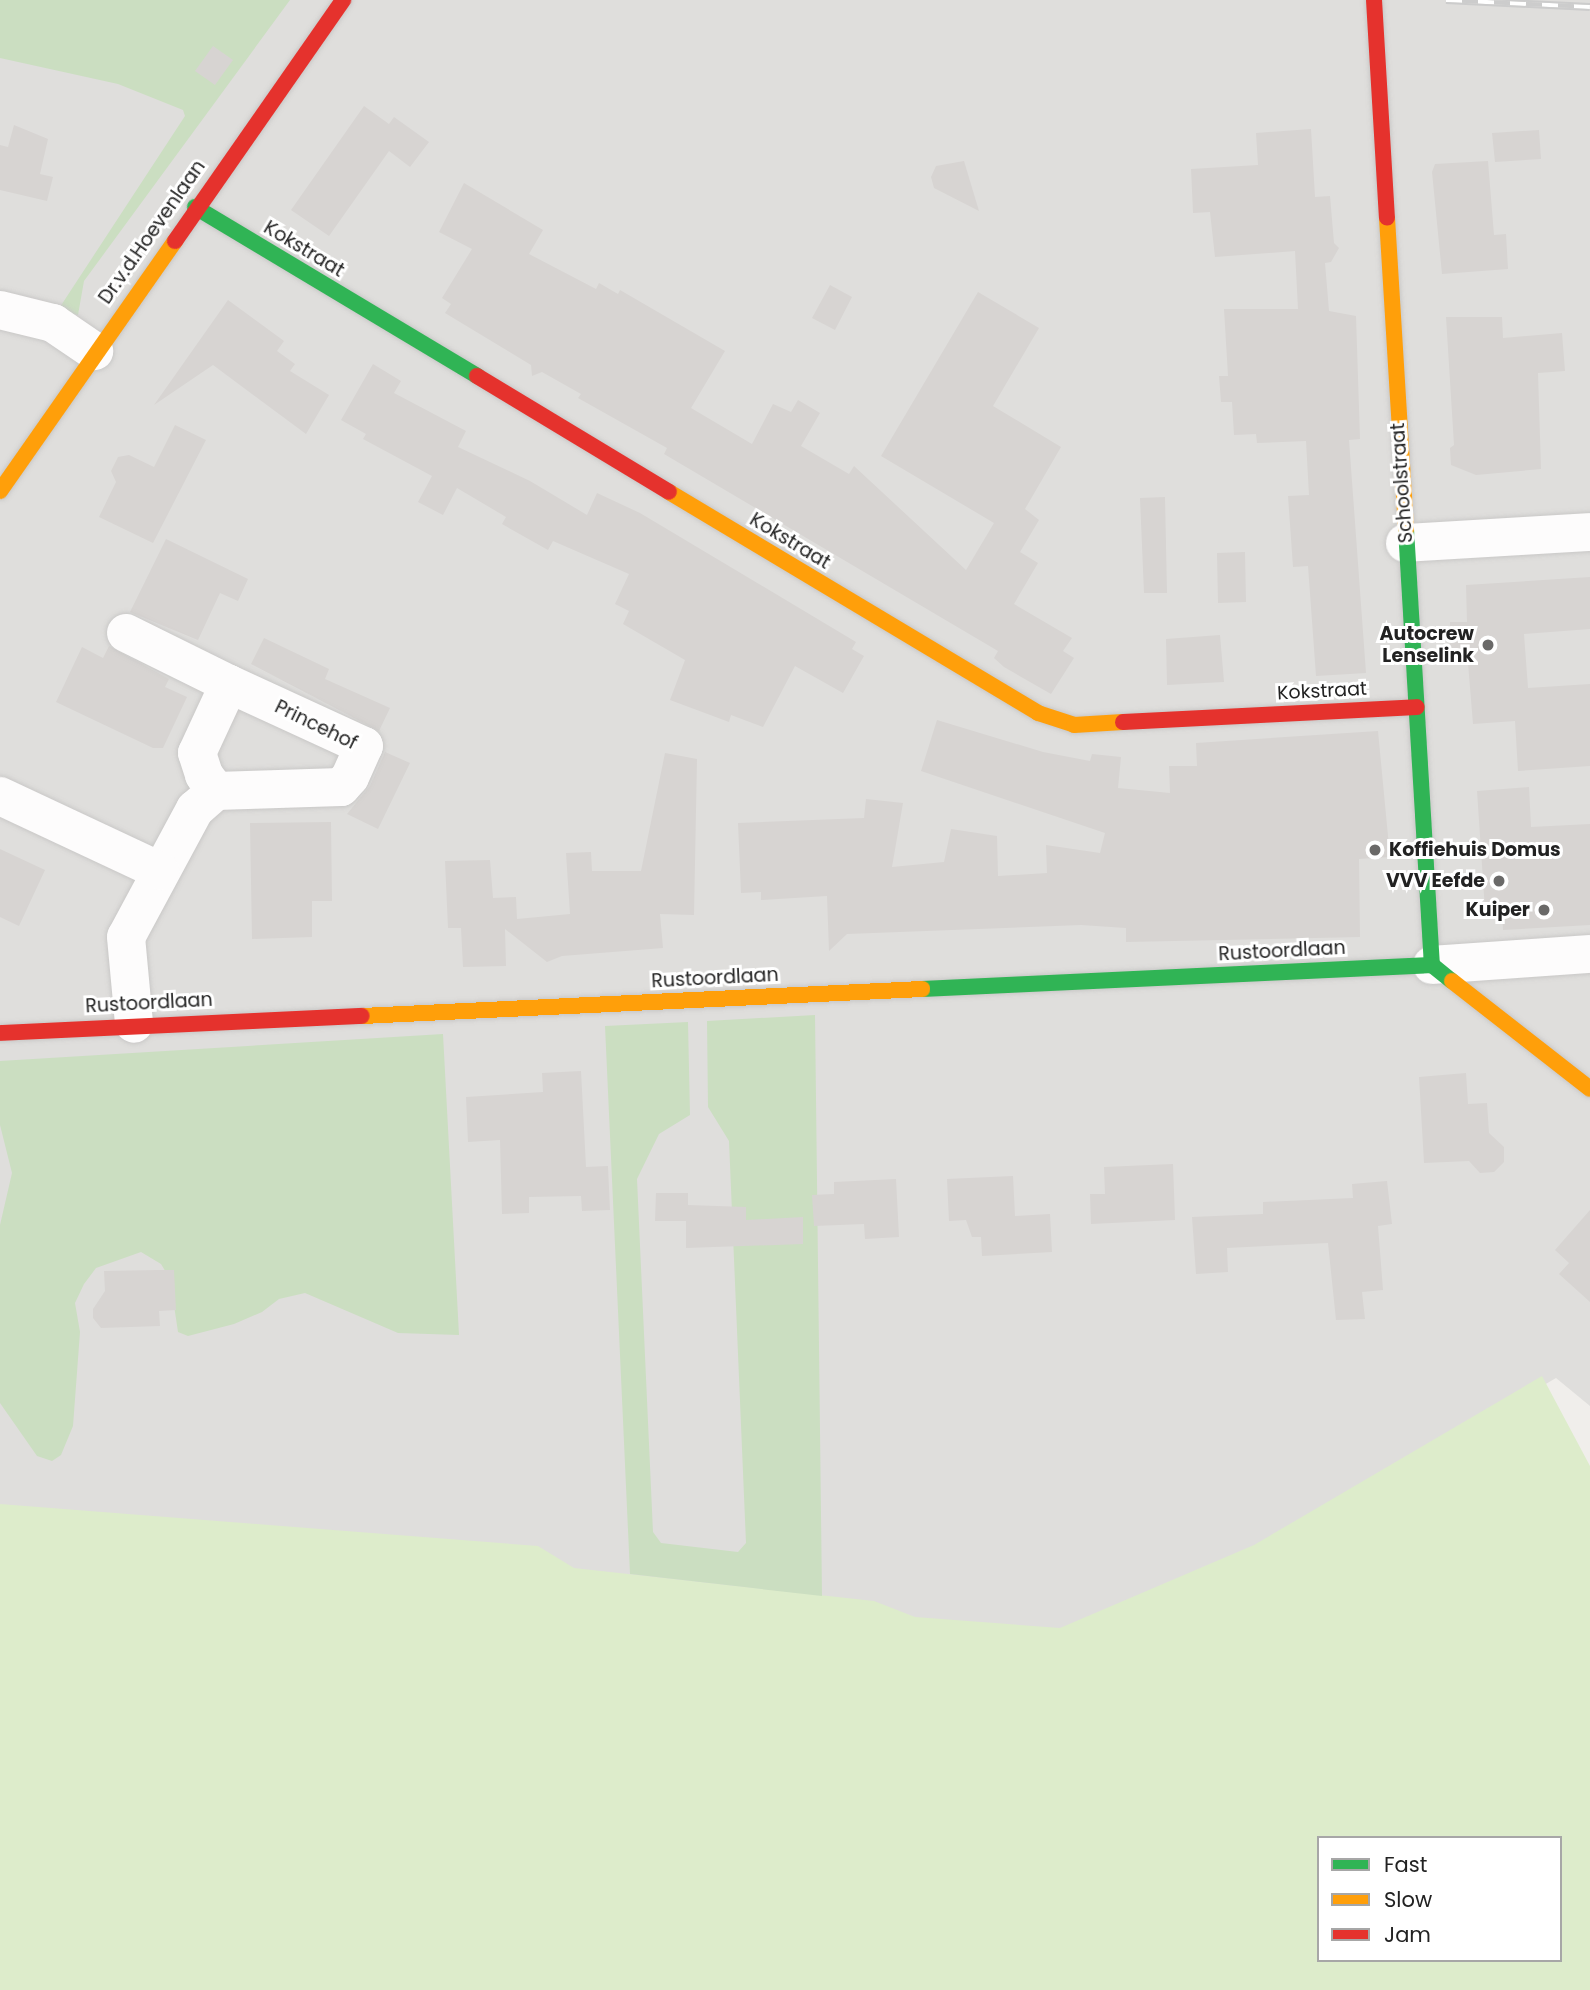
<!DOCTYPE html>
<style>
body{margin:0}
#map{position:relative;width:1590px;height:1990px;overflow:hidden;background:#f0eeeb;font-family:Poppins,sans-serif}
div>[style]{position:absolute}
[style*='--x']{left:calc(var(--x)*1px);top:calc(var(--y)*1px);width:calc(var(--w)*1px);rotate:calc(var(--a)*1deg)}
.residential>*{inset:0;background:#dfdedc}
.grass>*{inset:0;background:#ddeccb}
.forest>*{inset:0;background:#cbdec1}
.building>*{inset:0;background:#d7d4d2}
.roads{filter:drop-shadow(0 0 2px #c9c8c7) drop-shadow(0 0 2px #c9c8c7)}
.street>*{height:38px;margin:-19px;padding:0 19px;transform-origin:19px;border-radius:19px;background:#fdfcfc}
.fast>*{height:16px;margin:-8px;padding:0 8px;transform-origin:8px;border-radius:8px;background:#30b455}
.slow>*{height:16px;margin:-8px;padding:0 8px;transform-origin:8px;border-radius:8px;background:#ff9f0a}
.jam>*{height:16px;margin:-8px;padding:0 8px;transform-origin:8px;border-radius:8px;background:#e5322d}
.rail>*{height:8px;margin-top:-4px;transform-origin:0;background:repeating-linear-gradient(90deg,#fff 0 16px,#ccc 0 32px);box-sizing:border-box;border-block:2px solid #ccc}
.dots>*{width:19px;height:19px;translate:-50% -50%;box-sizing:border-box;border:4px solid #fff;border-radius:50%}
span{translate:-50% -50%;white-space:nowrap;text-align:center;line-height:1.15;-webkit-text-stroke:6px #fff;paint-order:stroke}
.street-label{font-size:19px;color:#222}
.poi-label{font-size:19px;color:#222;font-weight:700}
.right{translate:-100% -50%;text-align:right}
.left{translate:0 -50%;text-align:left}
.legend{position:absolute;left:1317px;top:1836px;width:245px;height:126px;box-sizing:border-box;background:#fff;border:2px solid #a7a7a7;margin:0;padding:9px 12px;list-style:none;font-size:21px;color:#222}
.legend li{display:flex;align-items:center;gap:14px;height:35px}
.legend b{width:35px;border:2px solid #a7a7a7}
</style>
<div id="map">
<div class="residential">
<div style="clip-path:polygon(0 0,1590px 0,1590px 1406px,1556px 1378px,1309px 1523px,1056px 1638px,0 1534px)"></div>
</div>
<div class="grass">
<div style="clip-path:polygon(evenodd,1542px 1376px,1590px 1466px,1590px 1990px,0 1990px,0 1504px,538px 1546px,574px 1568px,874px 1601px,915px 1617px,1060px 1628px,1254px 1545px,1542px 1376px,1319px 1838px,1560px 1838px,1560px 1960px,1319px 1960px,1319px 1838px)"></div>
</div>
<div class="forest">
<div style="clip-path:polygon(0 0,290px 0,84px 281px,78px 315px,58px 310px,185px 116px,183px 110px,118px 84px,0 58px)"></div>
<div style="clip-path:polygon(815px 1015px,822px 1596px,630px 1574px,605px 1026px,688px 1022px,690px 1115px,659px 1134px,637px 1179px,653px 1532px,661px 1543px,738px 1552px,746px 1543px,729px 1141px,708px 1107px,707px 1021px)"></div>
<div style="clip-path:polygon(443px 1034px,459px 1335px,398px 1333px,305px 1293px,279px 1299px,262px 1312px,234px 1324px,188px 1336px,178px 1332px,170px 1279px,161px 1264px,141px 1252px,96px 1268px,84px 1284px,75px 1303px,80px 1332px,73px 1426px,61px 1455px,52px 1461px,37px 1456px,0 1403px,0 1225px,12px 1173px,0 1125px,0 1061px)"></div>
</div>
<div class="building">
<div style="clip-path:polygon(213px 46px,233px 60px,215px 85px,195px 71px)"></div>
<div style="clip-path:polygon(364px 106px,389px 124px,394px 117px,429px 142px,410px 167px,389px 151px,329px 236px,291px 210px)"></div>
<div style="clip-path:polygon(14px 125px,48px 139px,40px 174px,53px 177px,47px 201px,0 190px,0 145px,8px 147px)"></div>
<div style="clip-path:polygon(1311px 129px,1315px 197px,1330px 196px,1334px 243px,1339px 248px,1331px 262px,1325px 263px,1329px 311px,1356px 316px,1360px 439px,1349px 440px,1366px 673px,1316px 676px,1308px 566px,1293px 567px,1288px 496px,1309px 495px,1306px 441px,1257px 443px,1256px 434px,1234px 435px,1232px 402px,1221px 402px,1219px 376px,1228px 376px,1224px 309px,1298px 309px,1295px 251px,1215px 257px,1210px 212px,1193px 213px,1191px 169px,1258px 165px,1256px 133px)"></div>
<div style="clip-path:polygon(1539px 130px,1541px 159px,1495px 162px,1492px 133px)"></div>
<div style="clip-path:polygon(964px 161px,979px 211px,934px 188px,931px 177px,936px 166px)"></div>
<div style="clip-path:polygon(1488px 161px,1494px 235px,1506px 234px,1508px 269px,1442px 274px,1432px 172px,1435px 164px)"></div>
<div style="clip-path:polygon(464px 183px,543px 230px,529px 254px,596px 289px,599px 283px,618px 294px,620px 290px,725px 351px,691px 408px,752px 444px,773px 404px,791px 412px,798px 400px,820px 413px,801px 446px,849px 474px,854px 466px,966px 570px,994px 523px,881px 456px,978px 292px,1039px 328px,993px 406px,1061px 447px,1025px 509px,1039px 520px,1020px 552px,1038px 563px,1014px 604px,1072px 638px,1063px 651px,1074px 658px,1051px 694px,1004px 667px,994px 658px,998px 651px,664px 454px,667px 448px,578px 398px,581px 394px,542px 372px,532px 376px,531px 365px,445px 313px,451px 304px,442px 298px,472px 249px,439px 232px)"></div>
<div style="clip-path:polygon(830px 285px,852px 297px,835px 330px,812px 318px)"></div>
<div style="clip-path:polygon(228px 300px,284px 341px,277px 351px,295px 364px,290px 371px,329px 395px,306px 434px,213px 365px,154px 405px)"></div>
<div style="clip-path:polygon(1446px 317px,1502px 317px,1503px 338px,1562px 333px,1565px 371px,1538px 373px,1541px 469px,1476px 475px,1451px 465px,1450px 448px,1454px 445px)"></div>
<div style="clip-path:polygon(373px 364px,401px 381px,394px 393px,466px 431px,458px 447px,530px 481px,587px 515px,597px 493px,640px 513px,856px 642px,852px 649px,864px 656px,843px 693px,795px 666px,763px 727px,731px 715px,729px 722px,670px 700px,685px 660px,623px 624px,629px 611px,615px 604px,629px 574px,553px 541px,548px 550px,502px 524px,506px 517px,457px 488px,443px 515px,418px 502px,432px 476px,363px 439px,366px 434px,341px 420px)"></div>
<div style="clip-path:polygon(175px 425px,206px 440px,153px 543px,99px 517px,116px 482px,111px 471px,118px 457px,129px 455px,154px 467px)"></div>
<div style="clip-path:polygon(1165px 497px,1167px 593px,1144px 593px,1140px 498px)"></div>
<div style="clip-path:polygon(166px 539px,248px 579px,238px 601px,220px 593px,198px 640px,130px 612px)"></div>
<div style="clip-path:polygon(1245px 552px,1246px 602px,1218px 603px,1217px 553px)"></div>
<div style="clip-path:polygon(1590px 577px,1590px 629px,1524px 634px,1528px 688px,1590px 684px,1590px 766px,1518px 771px,1515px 721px,1473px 724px,1467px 651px,1450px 652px,1450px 622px,1467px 622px,1466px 585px)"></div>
<div style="clip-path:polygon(1220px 635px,1224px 682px,1167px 685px,1166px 639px)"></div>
<div style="clip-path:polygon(264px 638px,329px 669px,325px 679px,390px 708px,379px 731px,251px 664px)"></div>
<div style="clip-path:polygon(109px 646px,169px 679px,165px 687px,187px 697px,163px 748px,153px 748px,56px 702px,82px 647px,103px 658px)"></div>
<div style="clip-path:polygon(937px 720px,1043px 752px,1090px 761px,1092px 754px,1121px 757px,1118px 788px,1170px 793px,1169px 766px,1197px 766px,1196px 743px,1378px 731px,1390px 857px,1359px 859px,1360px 937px,1126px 942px,1126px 928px,1081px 925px,847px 934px,829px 951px,827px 896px,761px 900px,761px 892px,741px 893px,738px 823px,864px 818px,866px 799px,903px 803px,892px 867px,944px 862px,951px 829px,997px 836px,998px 876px,1047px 873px,1046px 845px,1100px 853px,1105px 833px,921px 771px)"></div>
<div style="clip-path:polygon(385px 752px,410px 763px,378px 829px,347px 814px,370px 786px)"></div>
<div style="clip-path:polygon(665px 753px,697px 759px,694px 915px,660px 914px,663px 948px,562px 956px,547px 962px,505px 929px,506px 966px,463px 967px,461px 928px,448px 928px,445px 861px,490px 860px,493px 898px,516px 897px,517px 919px,570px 914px,566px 853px,591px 852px,592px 871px,641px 871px)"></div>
<div style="clip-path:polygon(1529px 787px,1531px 827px,1590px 824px,1590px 925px,1503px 930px,1502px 909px,1485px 910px,1477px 791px)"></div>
<div style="clip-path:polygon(331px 822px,332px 901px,312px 901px,312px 937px,252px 939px,250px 823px)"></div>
<div style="clip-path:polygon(0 849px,45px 870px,19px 926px,0 917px)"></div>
<div style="clip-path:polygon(581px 1071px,586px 1167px,608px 1166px,610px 1210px,582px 1211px,581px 1196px,529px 1197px,529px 1213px,502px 1214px,500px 1140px,468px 1142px,466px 1097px,543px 1092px,542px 1073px)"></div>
<div style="clip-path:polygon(1466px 1073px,1468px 1104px,1487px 1103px,1489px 1133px,1504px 1147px,1504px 1162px,1494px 1172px,1480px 1173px,1469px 1161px,1424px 1163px,1419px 1077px)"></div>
<div style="clip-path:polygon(1173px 1164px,1175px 1220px,1091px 1224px,1090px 1194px,1105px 1194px,1104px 1167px)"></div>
<div style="clip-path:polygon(1013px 1176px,1015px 1216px,1050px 1214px,1052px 1252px,982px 1256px,981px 1237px,972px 1237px,966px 1220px,949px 1221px,947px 1179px)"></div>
<div style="clip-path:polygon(896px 1179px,899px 1237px,865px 1239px,864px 1224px,814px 1226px,812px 1195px,834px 1194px,834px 1182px)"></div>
<div style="clip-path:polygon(1387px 1181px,1392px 1224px,1378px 1226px,1383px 1290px,1362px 1292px,1365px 1319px,1336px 1320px,1328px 1243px,1227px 1248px,1228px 1272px,1196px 1274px,1192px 1217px,1263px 1214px,1263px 1202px,1353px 1198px,1352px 1184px)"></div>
<div style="clip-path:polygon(656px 1193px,688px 1193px,688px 1205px,746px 1207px,746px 1220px,803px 1217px,803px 1244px,686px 1248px,686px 1221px,655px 1221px)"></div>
<div style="clip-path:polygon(1590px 1210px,1590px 1302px,1559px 1274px,1569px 1263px,1555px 1250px)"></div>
<div style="clip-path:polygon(158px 1270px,174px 1270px,176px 1310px,159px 1311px,160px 1326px,101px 1328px,93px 1318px,93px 1309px,105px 1291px,104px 1271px)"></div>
</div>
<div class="roads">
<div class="street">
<div style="--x:0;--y:310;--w:55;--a:13.8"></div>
<div style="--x:53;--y:323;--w:50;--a:34.3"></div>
<div style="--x:1405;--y:543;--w:185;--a:-3.4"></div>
<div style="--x:126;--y:633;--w:115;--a:26.3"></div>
<div style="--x:229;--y:684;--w:76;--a:114.9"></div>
<div style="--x:197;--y:753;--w:23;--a:72"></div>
<div style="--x:204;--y:775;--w:20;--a:53"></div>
<div style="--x:216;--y:791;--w:28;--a:139"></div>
<div style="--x:195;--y:809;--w:145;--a:118.3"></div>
<div style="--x:126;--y:937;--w:87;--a:84.7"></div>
<div style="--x:216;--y:791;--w:125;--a:-1.8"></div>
<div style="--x:341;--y:787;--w:13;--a:-48"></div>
<div style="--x:350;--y:777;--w:34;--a:-66"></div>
<div style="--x:364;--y:746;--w:149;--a:-155.3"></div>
<div style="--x:0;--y:796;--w:177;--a:25.1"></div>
<div style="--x:1432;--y:965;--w:158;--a:-4"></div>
</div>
<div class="fast">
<div style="--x:195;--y:207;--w:329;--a:30.9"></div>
<div style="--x:1406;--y:529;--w:437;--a:86.6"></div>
<div style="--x:1432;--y:965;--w:26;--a:39"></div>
<div style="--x:922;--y:989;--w:511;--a:-2.69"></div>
</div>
<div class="slow">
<div style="--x:1387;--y:218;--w:312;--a:86.5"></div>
<div style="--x:0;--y:491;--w:305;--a:-55"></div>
<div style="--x:669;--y:492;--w:430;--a:30.9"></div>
<div style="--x:1038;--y:713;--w:38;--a:18"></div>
<div style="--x:1074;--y:725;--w:49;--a:-3.5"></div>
<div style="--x:1452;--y:981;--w:175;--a:38"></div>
<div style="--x:362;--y:1016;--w:561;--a:-2.76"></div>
</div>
<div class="jam">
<div style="--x:1374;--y:0;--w:218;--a:86.6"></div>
<div style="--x:175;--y:241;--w:294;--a:-55.1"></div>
<div style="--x:477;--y:376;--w:224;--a:31.1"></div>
<div style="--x:1123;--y:722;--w:294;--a:-2.9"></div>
<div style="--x:0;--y:1033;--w:362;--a:-2.7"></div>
</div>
</div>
<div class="rail">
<div style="--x:1446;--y:0;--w:144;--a:2.8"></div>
</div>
<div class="dots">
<div style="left:1488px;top:645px;background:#6a6968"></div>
<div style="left:1375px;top:850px;background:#6a6968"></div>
<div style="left:1499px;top:881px;background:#6a6968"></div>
<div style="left:1544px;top:910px;background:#6a6968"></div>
</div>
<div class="street-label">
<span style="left:152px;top:232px;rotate:-55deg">Dr.v.d.Hoevenlaan</span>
<span style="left:304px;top:249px;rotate:31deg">Kokstraat</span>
<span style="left:1402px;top:483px;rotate:-94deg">Schoolstraat</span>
<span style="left:790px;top:541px;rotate:31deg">Kokstraat</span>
<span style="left:1322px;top:691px;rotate:-3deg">Kokstraat</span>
<span style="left:316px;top:725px;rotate:26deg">Princehof</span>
<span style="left:1282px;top:951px;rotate:-3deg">Rustoordlaan</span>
<span style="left:715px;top:978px;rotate:-3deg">Rustoordlaan</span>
<span style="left:149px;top:1003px;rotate:-3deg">Rustoordlaan</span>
</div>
<div class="poi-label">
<span class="right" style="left:1474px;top:645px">Autocrew<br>Lenselink</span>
<span class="left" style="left:1389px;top:850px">Koffiehuis Domus</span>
<span class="right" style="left:1485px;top:881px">VVV Eefde</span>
<span class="right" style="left:1530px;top:910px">Kuiper</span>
</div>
<ul class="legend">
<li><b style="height:9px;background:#30b455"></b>Fast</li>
<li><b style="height:9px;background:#ff9f0a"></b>Slow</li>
<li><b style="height:9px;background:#e5322d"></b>Jam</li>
</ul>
</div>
